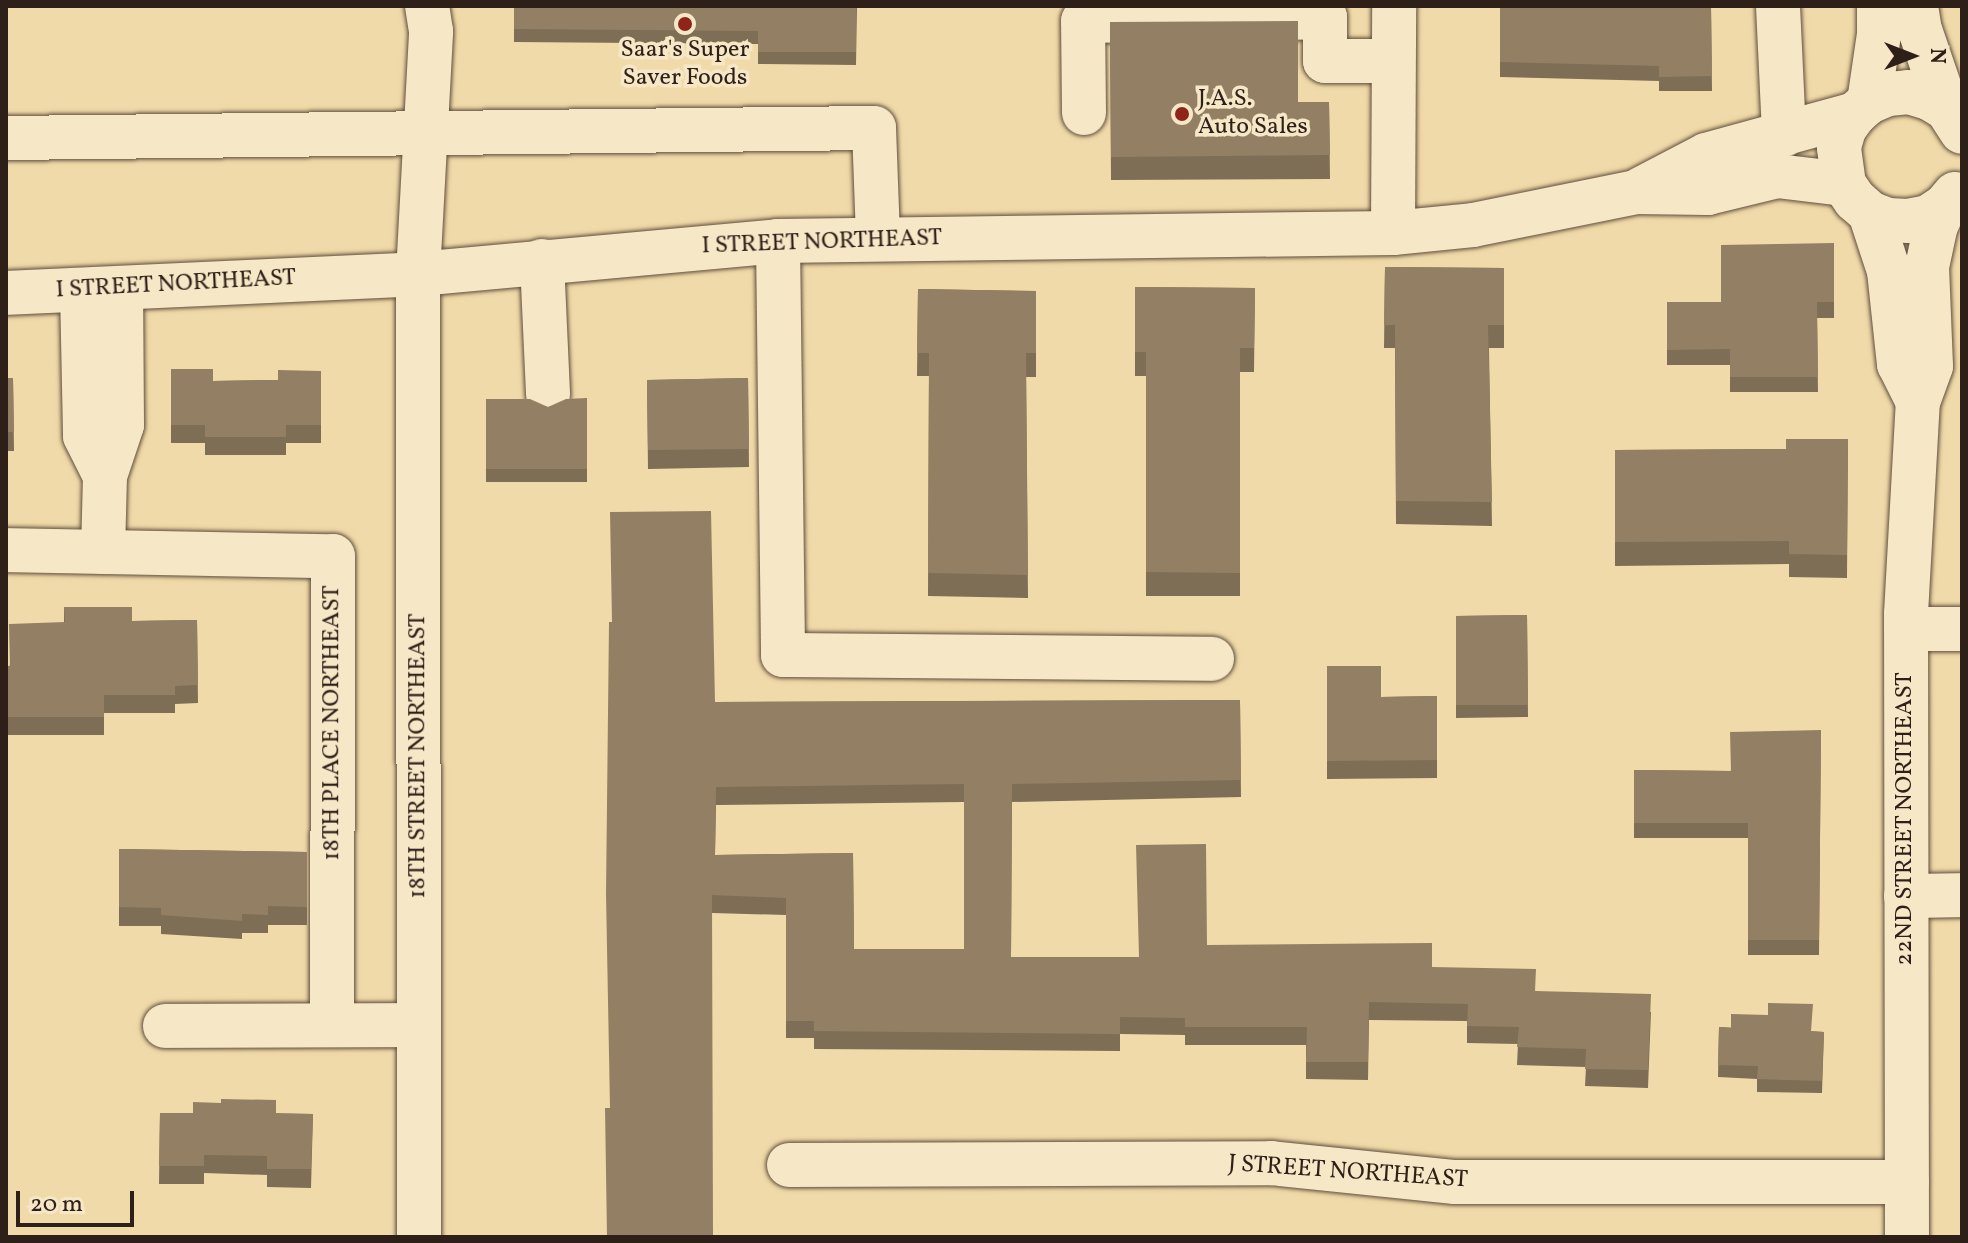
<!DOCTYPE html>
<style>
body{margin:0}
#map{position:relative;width:1968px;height:1243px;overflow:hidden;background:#f1daa9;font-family:Vollkorn,serif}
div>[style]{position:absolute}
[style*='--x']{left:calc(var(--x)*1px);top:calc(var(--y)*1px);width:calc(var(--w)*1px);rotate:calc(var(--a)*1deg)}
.roads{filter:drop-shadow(0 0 2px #5f4e3d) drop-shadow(0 0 2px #5f4e3d)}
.minor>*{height:44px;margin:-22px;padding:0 22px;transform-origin:22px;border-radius:22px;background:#f6e7c7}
.wall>*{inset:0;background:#7e6e56}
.building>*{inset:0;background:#938064}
.dots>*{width:22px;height:22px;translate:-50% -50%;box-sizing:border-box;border:4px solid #f6e7c7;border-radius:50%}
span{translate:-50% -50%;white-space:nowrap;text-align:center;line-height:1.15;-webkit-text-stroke:7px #f6e7c7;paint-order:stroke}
.poi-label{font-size:24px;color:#2e1f19}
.left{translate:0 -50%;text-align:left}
.street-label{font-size:24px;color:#2e1f19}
.frame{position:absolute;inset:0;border:8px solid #2e1f19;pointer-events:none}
.north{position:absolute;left:1872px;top:16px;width:80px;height:80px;-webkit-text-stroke:6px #f6e7c7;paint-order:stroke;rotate:90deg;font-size:22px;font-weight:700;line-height:32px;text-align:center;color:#2e1f19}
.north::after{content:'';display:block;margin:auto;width:28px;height:36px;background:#2e1f19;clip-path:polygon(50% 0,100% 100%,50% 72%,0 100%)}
.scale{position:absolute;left:16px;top:1191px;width:118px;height:36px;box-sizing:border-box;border:4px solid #2e1f19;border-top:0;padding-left:10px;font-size:24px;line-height:28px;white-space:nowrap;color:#2e1f19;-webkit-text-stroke:6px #f6e7c7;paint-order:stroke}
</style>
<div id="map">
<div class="roads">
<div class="minor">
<div style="--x:1778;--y:6;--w:129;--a:87.3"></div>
<div style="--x:1916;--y:6;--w:24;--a:81"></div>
<div style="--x:1920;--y:30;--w:83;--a:71.1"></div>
<div style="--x:1869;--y:102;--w:69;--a:-81.6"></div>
<div style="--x:1879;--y:34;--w:28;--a:-90"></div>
<div style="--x:1084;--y:113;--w:92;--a:-90.6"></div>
<div style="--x:1083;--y:21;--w:242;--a:-0.9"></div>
<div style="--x:1325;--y:17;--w:44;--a:90"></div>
<div style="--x:1325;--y:61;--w:68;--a:0"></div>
<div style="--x:6;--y:138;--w:868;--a:-0.66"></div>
<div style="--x:874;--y:128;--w:111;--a:87.9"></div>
<div style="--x:1641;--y:189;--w:73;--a:-27.6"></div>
<div style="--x:1706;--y:155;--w:155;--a:-15.4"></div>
<div style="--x:1955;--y:194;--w:16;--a:130"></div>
<div style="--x:1945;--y:206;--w:20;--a:147"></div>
<div style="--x:1928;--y:217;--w:20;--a:169"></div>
<div style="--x:1908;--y:221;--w:20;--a:-177"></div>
<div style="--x:1888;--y:220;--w:19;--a:-159"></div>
<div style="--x:1870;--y:213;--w:20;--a:-139"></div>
<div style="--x:1855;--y:200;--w:19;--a:-125"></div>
<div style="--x:1844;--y:184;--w:37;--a:-98"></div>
<div style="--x:1839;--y:147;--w:19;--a:-74"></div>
<div style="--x:1844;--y:129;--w:19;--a:-54"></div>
<div style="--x:1855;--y:114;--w:18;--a:-41"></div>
<div style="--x:1869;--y:102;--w:21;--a:-23"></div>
<div style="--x:1888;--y:94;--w:21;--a:-5"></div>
<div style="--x:1909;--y:92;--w:21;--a:17"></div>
<div style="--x:1929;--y:98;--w:21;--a:31"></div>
<div style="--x:1947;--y:109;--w:27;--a:57"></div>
<div style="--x:1870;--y:213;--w:61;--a:71.9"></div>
<div style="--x:1889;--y:271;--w:94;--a:83.9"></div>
<div style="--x:1899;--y:364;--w:42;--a:63.4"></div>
<div style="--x:1393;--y:233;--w:227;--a:-89.7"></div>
<div style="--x:778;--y:241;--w:414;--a:89.3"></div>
<div style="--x:783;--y:655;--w:429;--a:0.5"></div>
<div style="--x:542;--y:261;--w:134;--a:87.4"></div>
<div style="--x:82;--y:290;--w:146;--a:88.8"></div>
<div style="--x:85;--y:436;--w:45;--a:63.4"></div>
<div style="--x:105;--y:476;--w:54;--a:-71.6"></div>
<div style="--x:122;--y:425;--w:137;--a:-90.4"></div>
<div style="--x:6;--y:293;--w:412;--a:-2.6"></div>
<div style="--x:418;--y:274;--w:362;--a:-5.2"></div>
<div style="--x:778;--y:241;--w:615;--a:-0.75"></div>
<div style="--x:1393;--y:233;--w:80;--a:-5.7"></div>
<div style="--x:1473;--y:225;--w:166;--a:-11.4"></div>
<div style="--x:1636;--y:192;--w:72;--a:0.8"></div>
<div style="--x:1708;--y:193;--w:71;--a:-13.8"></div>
<div style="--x:1777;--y:176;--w:67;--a:6.8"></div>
<div style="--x:6;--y:550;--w:327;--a:1.1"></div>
<div style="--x:333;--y:556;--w:469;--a:90.1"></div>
<div style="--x:103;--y:552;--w:76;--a:-88.5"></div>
<div style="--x:1906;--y:629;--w:56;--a:0"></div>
<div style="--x:1906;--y:896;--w:56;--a:-1"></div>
<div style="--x:165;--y:1026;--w:254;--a:-0.2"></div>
<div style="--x:789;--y:1165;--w:482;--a:-0.2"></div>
<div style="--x:1271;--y:1163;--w:185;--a:5.9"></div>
<div style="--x:1455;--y:1182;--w:452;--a:0"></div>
<div style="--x:419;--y:1237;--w:963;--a:-90.06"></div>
<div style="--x:418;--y:274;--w:243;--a:-86.9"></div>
<div style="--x:431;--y:31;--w:25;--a:-99"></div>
<div style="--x:1907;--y:1237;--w:623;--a:-90.09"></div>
<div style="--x:1906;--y:614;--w:212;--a:-86.8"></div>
<div style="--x:1918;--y:402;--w:38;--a:-70"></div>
<div style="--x:1931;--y:366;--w:99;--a:-92.3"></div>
<div style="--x:1927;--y:267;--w:40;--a:-78"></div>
<div style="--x:1935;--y:228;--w:24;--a:-66"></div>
</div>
</div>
<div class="wall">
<div style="clip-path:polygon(514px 6px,857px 6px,856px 65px,758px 64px,758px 44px,514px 42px)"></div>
<div style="clip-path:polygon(1500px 6px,1711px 6px,1712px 91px,1659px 91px,1659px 81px,1500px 77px)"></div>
<div style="clip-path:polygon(1110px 22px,1298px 102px,1329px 102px,1330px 179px,1111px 180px)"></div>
<div style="clip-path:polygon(1834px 243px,1834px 318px,1817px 318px,1818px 392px,1730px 392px,1730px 365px,1667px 365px,1667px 302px,1721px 302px)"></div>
<div style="clip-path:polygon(1385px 267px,1504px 268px,1504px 348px,1489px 348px,1492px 526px,1396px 524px,1395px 348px,1384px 348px)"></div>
<div style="clip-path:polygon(1135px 287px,1255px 288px,1254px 372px,1240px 372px,1240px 596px,1146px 596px,1146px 376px,1135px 376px)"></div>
<div style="clip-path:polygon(918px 289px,1036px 291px,1036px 377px,1026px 377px,1028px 598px,928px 596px,929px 376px,917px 376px)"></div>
<div style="clip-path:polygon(171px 369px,213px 381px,278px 380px,321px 371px,321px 443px,286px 443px,286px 455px,205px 455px,205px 443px,171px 443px)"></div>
<div style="clip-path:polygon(6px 378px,13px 378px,14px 451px,6px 451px)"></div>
<div style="clip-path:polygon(748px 378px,749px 467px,648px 469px,647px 380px)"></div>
<div style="clip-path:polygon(587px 398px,587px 482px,486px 482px,486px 399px,548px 407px)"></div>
<div style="clip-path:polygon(1848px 439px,1847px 578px,1789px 577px,1789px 564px,1615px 566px,1615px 450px,1786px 449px)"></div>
<div style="clip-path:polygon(64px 607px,132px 621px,197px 620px,198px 703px,175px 704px,175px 713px,104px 713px,104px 735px,6px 735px,6px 666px,9px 666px,64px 622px)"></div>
<div style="clip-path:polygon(1527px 615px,1528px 717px,1456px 718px,1456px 616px)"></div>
<div style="clip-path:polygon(1327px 666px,1381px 697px,1437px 696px,1437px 778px,1327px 779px)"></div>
<div style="clip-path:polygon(evenodd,1240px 700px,1241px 797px,1012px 802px,1011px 957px,1138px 957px,1207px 945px,1432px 967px,1536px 991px,1651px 1012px,1648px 1088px,1585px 1086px,1586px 1067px,1517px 1065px,1518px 1044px,1467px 1043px,1467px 1021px,1369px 1020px,1368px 1080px,1306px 1079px,1306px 1045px,1185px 1045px,1185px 1035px,1120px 1034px,1120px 1051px,814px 1049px,814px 1038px,786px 1038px,786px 915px,712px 913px,610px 1108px,715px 702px,1240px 700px,964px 802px,964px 949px,854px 949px,853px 853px,715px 855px,716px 805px,964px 802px)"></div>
<div style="clip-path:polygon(1821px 730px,1819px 955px,1748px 955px,1748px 838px,1634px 838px,1634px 770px,1730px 771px)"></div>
<div style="clip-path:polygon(119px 849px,307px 852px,307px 925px,268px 925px,268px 933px,242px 933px,242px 939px,161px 934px,161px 926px,119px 926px)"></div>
<div style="clip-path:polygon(1719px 1027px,1824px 1032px,1822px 1093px,1757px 1092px,1757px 1079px,1718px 1077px)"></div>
<div style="clip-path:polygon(160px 1113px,313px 1114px,311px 1188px,267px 1187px,267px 1175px,204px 1173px,204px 1184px,159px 1184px)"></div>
</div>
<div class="building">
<div style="clip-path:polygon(514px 6px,856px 6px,856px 52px,758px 52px,758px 31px,514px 29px)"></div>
<div style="clip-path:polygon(1500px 6px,1711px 6px,1712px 76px,1659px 77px,1659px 66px,1500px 62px)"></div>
<div style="clip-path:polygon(1298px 21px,1298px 102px,1329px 102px,1330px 155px,1111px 157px,1110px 22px)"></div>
<div style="clip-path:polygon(1834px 243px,1834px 302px,1817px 302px,1818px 377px,1730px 377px,1730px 349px,1667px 350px,1667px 302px,1721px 302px,1721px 245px)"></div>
<div style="clip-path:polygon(1385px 267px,1504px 268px,1504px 325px,1488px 325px,1492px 502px,1396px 501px,1395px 325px,1384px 325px)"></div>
<div style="clip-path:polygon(1135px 287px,1255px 288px,1254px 348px,1240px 348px,1240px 573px,1146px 572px,1146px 352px,1135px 352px)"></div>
<div style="clip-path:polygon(918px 289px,1036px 291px,1036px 353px,1026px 353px,1028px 575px,928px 573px,929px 353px,917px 353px)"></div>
<div style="clip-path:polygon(171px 369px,213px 369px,213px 381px,278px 380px,278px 370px,321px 371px,321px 425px,286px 425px,286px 437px,205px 437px,205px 425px,171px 425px)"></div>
<div style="clip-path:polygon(6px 378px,13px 378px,14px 432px,6px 432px)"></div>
<div style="clip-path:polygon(748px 378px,749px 449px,648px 450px,647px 380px)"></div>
<div style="clip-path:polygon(587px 398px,587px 469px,486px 469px,486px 399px,530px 399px,548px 407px,566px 399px)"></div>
<div style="clip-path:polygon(1786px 439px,1848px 439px,1847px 555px,1789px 554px,1789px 541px,1615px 542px,1615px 450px,1786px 449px)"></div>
<div style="clip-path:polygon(evenodd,711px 511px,715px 702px,1240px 700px,1241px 780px,1012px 784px,1011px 957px,1139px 957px,1136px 845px,1206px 844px,1207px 945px,1432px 943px,1432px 967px,1536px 969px,1535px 991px,1651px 994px,1648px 1070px,1585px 1069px,1586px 1049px,1517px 1047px,1519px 1027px,1467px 1026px,1468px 1004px,1369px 1002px,1368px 1062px,1306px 1062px,1307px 1027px,1185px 1027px,1185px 1018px,1120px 1017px,1120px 1034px,814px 1031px,814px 1021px,786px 1021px,786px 898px,712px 895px,713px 1237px,607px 1237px,605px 1108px,610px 1108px,606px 894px,609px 622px,612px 622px,610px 512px,711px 511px,964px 784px,964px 949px,854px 949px,853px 853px,715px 855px,716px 787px,964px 784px)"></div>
<div style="clip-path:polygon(64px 607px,132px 607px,132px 621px,197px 620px,198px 685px,175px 686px,175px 695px,104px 695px,104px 717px,6px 717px,6px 666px,10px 666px,9px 624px,65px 622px)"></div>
<div style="clip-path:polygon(1527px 615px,1528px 705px,1456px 705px,1456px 616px)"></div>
<div style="clip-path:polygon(1327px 666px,1381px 666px,1381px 697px,1437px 696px,1437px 760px,1327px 761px)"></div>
<div style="clip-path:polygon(1821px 730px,1819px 940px,1748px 940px,1748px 823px,1634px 823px,1634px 770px,1731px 771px,1730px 732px)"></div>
<div style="clip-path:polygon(119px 849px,307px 852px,307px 907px,268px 906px,268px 915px,242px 914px,242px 921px,161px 915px,161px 908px,119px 907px)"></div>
<div style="clip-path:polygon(1768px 1003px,1813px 1004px,1811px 1031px,1824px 1032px,1822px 1081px,1757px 1079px,1758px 1066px,1718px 1065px,1719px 1027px,1731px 1028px,1731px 1014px,1768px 1015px)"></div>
<div style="clip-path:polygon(221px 1099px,276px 1100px,276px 1113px,313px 1114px,311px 1169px,267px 1169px,267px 1156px,204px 1155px,204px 1166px,159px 1166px,160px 1113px,193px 1113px,193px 1102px,221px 1103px)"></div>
<div style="clip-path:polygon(810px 1236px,904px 1237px,810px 1237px)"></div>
</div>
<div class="dots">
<div style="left:685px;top:24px;background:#8f2418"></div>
<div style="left:1182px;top:114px;background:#8f2418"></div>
</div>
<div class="poi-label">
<span style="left:685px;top:65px">Saar's Super<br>Saver Foods</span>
<span class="left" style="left:1198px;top:114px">J.A.S.<br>Auto Sales</span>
</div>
<div class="street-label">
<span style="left:822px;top:243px;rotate:-2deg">I STREET NORTHEAST</span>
<span style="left:176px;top:285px;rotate:-3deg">I STREET NORTHEAST</span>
<span style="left:333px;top:723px;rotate:-90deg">18TH PLACE NORTHEAST</span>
<span style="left:419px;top:756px;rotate:-90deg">18TH STREET NORTHEAST</span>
<span style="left:1906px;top:819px;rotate:-90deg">22ND STREET NORTHEAST</span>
<span style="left:1348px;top:1173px;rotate:4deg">J STREET NORTHEAST</span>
</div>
<div class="frame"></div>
<div class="north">N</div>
<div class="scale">20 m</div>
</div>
